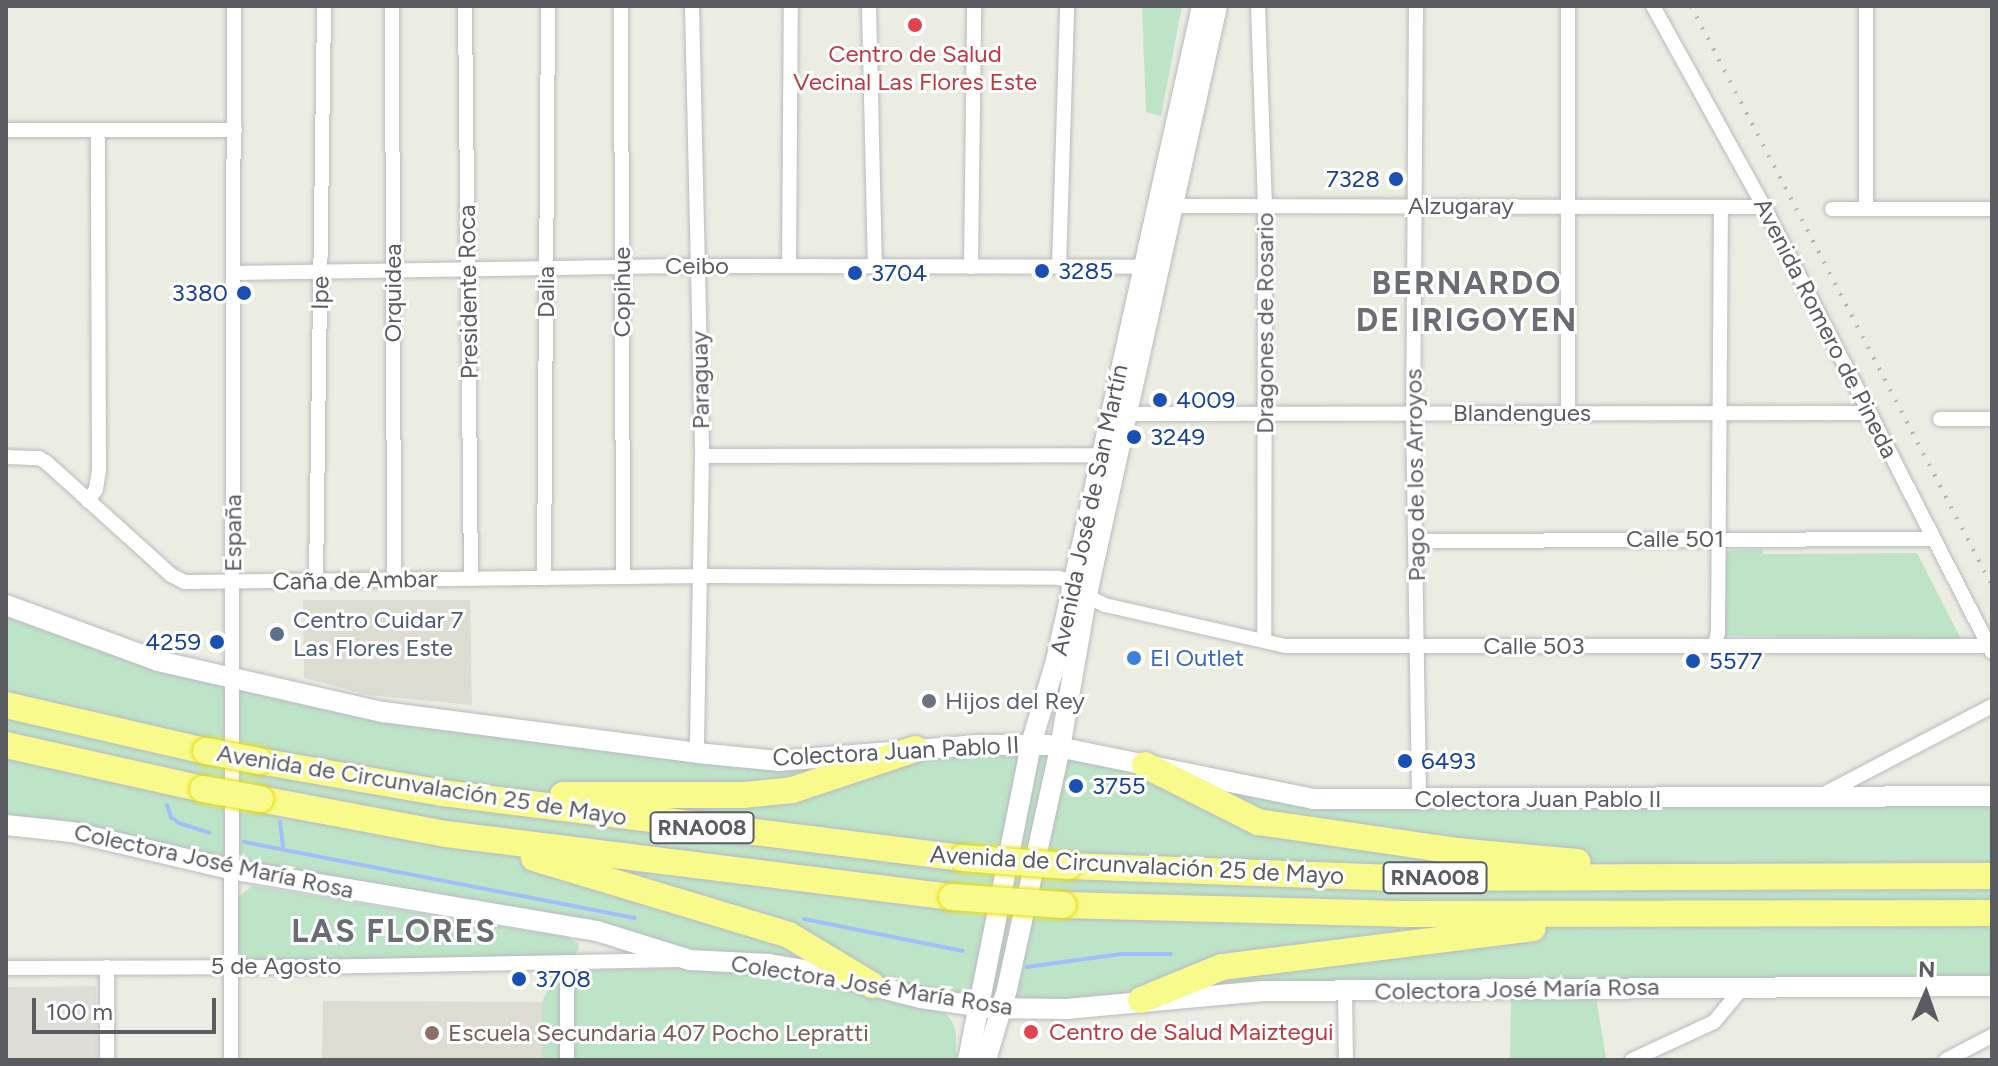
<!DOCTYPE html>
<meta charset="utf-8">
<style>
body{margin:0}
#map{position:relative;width:1998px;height:1066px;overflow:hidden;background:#ecede2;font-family:Figtree,sans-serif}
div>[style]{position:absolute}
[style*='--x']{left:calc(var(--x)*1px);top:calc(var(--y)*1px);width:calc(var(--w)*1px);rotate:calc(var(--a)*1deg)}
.industrial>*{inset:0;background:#deded6}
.education>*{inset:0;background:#dcddd0}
.green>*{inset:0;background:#bee4c8}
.stream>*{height:4px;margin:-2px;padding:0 2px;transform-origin:2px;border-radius:2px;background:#a2bdfc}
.roads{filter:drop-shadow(0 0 2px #b9bac0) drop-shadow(0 0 2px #b9bac0)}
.minor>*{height:14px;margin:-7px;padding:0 7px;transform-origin:7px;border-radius:7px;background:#fff}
.secondary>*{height:20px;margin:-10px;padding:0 10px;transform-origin:10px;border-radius:10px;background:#fff}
.motorway>*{height:26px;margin:-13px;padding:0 13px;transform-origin:13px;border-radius:13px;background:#f8fa8c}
.rail>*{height:4px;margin-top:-2px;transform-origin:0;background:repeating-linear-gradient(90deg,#b5b5b6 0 2px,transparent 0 12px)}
.bridges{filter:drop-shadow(0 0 2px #e8dd07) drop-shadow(0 0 2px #e8dd07)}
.motorway-bridge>*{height:26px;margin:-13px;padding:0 13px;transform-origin:13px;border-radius:13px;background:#f8fa8c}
.dots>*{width:22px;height:22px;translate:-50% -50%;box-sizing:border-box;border:4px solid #fff;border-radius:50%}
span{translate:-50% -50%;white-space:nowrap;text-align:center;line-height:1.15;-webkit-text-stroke:6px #fff;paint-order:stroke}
.shield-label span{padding:2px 6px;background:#fff;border:2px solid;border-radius:6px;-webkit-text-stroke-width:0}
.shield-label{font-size:22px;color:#5a5c62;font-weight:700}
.health-label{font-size:24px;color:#be3a42}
.left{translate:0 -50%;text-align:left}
.transit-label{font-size:24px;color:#164399}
.right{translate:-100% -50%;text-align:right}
.street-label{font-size:24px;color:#5a5c62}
.service-label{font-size:24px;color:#4e5e75}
.shop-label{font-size:24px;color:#366cbe}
.worship-label{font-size:24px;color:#5b616d}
.education-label{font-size:24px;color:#785e54}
.district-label{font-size:32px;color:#6b6d74;font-weight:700;letter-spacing:2px}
.frame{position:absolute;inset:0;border:8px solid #5a5c62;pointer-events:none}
.north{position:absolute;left:1886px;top:954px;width:80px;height:80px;-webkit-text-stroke:6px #fff;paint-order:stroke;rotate:2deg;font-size:22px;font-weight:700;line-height:32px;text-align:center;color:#5a5c62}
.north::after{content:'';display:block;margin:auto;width:28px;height:36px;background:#5a5c62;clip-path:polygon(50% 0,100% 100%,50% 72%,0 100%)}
.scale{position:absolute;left:32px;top:998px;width:184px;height:36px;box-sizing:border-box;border:4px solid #5a5c62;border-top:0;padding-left:10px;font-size:24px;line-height:28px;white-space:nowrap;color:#5a5c62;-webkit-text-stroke:6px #fff;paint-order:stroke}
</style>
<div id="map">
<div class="industrial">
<div style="clip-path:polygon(96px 986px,97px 1060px,7px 1060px,6px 987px)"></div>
</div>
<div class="education">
<div style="clip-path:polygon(303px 600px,470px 600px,472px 705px,368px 695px,304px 678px)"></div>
<div style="clip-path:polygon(323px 1001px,542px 1002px,542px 1060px,322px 1060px)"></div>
</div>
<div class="green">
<div style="clip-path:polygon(1142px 6px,1182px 6px,1161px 116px,1146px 112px)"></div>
<div style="clip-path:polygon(1763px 549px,1763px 554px,1917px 553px,1961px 639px,1725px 636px,1725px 554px,1732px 550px)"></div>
<div style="clip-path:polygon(6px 605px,255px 683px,778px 761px,1031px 744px,1313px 799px,1992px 796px,1992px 986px,1499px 988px,1067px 1009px,727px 962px,597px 931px,6px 825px)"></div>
<div style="clip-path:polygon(252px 886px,567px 937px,578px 943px,579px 949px,573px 958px,245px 960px,236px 953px,237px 898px)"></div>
<div style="clip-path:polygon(708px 967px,761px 969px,932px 1008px,945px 1013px,952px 1021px,956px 1032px,956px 1060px,542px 1060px,542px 1002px,550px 985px,550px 971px)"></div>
<div style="clip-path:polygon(1596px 997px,1606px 1058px,1510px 1060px,1511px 998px)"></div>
</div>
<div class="stream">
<div style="--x:167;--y:805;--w:13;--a:72"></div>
<div style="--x:171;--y:817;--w:10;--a:37"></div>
<div style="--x:179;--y:823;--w:32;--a:18"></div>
<div style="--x:280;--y:822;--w:26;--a:83"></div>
<div style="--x:244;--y:842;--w:398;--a:11"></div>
<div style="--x:804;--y:919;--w:162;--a:11.4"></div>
<div style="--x:1027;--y:967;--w:95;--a:-7.9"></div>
<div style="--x:1121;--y:954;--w:50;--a:0"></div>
</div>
<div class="roads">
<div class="minor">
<div style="--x:392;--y:6;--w:574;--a:89.8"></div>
<div style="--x:465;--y:6;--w:573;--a:89.4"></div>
<div style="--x:621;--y:6;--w:571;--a:89.8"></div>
<div style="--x:692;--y:6;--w:450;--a:88.7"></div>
<div style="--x:702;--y:456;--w:297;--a:91"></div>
<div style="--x:869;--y:6;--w:259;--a:88.7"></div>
<div style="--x:1258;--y:6;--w:200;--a:88"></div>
<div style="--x:1265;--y:206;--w:435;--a:90.1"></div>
<div style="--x:1416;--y:6;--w:407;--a:90.4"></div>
<div style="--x:1413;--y:413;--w:387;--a:89.1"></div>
<div style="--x:1568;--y:6;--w:407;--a:90"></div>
<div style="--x:1653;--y:6;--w:230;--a:61.1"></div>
<div style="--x:1764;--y:207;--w:500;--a:62.87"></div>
<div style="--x:1866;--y:6;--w:203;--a:90"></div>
<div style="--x:6;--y:130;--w:229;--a:0"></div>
<div style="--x:1164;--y:206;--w:600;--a:0.1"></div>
<div style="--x:1832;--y:209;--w:160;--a:0"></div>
<div style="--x:789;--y:266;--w:260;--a:-89.6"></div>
<div style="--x:971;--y:267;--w:261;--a:-89.3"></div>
<div style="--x:1059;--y:267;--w:261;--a:-88.2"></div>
<div style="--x:234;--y:273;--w:464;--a:-0.9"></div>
<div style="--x:698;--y:266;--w:452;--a:0.1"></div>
<div style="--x:1127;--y:414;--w:743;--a:-0.08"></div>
<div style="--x:1940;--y:419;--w:52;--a:0"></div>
<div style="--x:702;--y:456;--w:408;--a:-0.1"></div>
<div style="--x:6;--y:457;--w:33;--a:2"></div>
<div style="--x:39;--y:458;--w:8;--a:30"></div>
<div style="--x:46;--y:462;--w:169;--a:42.1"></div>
<div style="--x:171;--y:575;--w:16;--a:27"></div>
<div style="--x:185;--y:582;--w:517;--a:-0.66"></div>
<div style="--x:702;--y:576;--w:357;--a:0.3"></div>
<div style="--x:1059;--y:578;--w:19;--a:16"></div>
<div style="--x:1077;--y:583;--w:21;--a:47"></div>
<div style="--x:1091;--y:598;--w:16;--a:27"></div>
<div style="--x:1105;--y:605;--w:185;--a:12.8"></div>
<div style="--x:1285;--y:646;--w:704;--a:0"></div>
<div style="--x:88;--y:501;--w:14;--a:-56"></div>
<div style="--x:96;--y:489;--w:18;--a:-81"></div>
<div style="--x:99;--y:471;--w:341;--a:-90.2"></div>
<div style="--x:1416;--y:541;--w:517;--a:-0.22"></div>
<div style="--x:544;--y:578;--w:572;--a:-89.6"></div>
<div style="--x:316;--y:581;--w:575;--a:-89.2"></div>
<div style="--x:1715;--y:646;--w:14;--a:-78"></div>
<div style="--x:1718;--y:632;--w:425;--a:-89.6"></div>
<div style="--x:1822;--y:795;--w:192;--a:-27.6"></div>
<div style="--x:567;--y:962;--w:98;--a:90"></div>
<div style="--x:107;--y:967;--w:93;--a:90"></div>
<div style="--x:6;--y:968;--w:303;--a:-0.2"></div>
<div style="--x:309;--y:967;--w:369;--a:-1.1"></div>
<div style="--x:1345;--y:992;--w:68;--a:89.2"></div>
<div style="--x:231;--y:1060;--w:1054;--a:-89.84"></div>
<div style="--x:1632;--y:1060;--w:90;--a:-24.9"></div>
<div style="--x:1714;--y:1022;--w:47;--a:-50.2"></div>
<div style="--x:1946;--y:1060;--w:52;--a:-27.6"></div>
</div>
<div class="secondary">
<div style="--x:6;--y:605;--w:162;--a:20.2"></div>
<div style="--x:158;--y:661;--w:231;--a:12.8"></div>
<div style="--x:383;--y:712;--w:317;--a:7.4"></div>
<div style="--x:697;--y:753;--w:81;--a:5.6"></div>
<div style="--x:778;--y:761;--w:198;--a:-4.6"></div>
<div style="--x:975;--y:745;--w:73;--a:0"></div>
<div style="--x:1048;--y:745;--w:270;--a:11.5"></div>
<div style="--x:1313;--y:799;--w:679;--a:-0.25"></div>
<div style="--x:6;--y:825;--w:66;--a:6.1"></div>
<div style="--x:72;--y:832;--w:162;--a:13.2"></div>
<div style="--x:230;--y:869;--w:372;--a:9.6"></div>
<div style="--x:597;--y:931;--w:97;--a:17.3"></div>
<div style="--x:690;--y:960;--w:79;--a:2.9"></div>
<div style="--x:769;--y:964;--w:54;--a:9.6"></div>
<div style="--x:822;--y:973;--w:102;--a:14.2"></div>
<div style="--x:921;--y:998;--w:71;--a:8.1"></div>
<div style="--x:991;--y:1008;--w:75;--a:0.8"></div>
<div style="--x:1066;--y:1009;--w:198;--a:-5.2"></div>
<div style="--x:1263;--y:991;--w:729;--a:-0.39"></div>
<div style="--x:968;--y:1060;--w:322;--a:-78.7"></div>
<div style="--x:1031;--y:744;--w:87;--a:-73.2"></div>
<div style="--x:1056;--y:661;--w:671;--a:-77.43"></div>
<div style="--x:986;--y:1060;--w:74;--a:-73.5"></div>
<div style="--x:1007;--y:989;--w:247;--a:-77.6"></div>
<div style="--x:1060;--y:748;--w:156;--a:-80.1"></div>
<div style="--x:1087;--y:594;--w:602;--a:-77.53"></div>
</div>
<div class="motorway">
<div style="--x:6;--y:705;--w:205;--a:13"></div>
<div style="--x:6;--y:745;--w:202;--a:12.6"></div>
<div style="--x:259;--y:761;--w:187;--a:9.9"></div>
<div style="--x:443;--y:793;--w:523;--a:7.14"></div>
<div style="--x:1145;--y:765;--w:127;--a:26.8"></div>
<div style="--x:1258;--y:822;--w:200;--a:8.3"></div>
<div style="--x:1456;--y:851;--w:122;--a:5.2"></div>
<div style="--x:563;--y:795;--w:181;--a:0"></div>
<div style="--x:744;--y:795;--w:48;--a:-5.9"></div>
<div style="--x:792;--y:790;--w:130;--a:-18.4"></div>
<div style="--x:260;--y:799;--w:189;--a:10.7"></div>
<div style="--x:446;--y:834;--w:510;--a:7.1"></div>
<div style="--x:534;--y:858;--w:266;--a:16.8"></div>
<div style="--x:789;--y:935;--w:97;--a:31.1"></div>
<div style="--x:1069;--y:866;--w:327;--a:2.1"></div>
<div style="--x:1396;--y:878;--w:596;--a:-0.19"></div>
<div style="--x:1063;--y:905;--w:339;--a:1.5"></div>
<div style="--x:1402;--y:914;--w:590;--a:-0.1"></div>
<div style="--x:1141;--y:1000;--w:87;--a:-22.2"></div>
<div style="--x:1222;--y:967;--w:313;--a:-7.1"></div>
</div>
</div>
<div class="rail">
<div style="--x:1691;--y:6;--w:653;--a:62.57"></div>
</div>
<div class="bridges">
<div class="motorway-bridge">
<div style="--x:206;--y:751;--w:54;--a:10.7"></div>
<div style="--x:203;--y:789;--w:58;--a:10"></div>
<div style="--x:962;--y:858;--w:107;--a:4.3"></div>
<div style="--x:952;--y:897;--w:111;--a:4.1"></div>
</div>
</div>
<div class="dots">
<div style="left:915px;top:25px;background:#e0444e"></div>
<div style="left:1396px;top:179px;background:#1a4fb4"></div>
<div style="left:1042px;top:271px;background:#1a4fb4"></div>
<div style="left:855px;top:273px;background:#1a4fb4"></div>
<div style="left:244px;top:293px;background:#1a4fb4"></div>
<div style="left:1160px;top:400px;background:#1a4fb4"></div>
<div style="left:1134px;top:437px;background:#1a4fb4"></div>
<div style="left:277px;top:634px;background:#5c6f8a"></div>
<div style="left:217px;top:642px;background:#1a4fb4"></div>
<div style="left:1134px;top:658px;background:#3f7fe0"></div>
<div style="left:1693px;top:661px;background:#1a4fb4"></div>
<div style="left:929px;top:701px;background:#6b7280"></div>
<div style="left:1405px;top:761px;background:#1a4fb4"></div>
<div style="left:1076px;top:786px;background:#1a4fb4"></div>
<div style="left:519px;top:979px;background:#1a4fb4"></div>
<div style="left:1031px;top:1032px;background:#e0444e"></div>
<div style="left:432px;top:1033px;background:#8d6e63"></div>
</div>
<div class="shield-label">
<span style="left:702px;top:828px">RNA008</span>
<span style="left:1435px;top:878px">RNA008</span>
</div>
<div class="health-label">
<span style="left:915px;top:68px">Centro de Salud<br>Vecinal Las Flores Este</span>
<span class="left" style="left:1049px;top:1032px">Centro de Salud Maiztegui</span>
</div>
<div class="transit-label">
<span class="right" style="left:1380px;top:179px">7328</span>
<span class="left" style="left:1058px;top:271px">3285</span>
<span class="left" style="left:871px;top:273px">3704</span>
<span class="right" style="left:228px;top:293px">3380</span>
<span class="left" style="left:1176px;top:400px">4009</span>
<span class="left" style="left:1150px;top:437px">3249</span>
<span class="right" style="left:201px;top:642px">4259</span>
<span class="left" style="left:1709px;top:661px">5577</span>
<span class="left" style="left:1421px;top:761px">6493</span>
<span class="left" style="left:1092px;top:786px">3755</span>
<span class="left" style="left:535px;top:979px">3708</span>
</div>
<div class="street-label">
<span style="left:1461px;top:206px">Alzugaray</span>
<span style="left:697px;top:266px">Ceibo</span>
<span style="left:468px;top:292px;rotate:-91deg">Presidente Roca</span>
<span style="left:546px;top:292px;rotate:-90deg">Dalia</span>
<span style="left:622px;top:292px;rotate:-90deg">Copihue</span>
<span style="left:320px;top:293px;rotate:-89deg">Ipe</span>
<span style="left:393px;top:293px;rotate:-90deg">Orquidea</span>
<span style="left:1265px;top:323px;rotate:-90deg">Dragones de Rosario</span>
<span style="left:1826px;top:328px;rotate:63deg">Avenida Romero de Pineda</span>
<span style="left:700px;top:380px;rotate:-91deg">Paraguay</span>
<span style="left:1522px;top:413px">Blandengues</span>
<span style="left:1415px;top:475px;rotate:-91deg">Pago de los Arroyos</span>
<span style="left:1089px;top:510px;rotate:-78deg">Avenida José de San Martín</span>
<span style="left:233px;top:533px;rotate:-90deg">España</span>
<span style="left:1675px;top:539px">Calle 501</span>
<span style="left:355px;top:580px;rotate:-1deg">Caña de Ambar</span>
<span style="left:1534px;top:646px">Calle 503</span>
<span style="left:896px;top:751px;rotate:-3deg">Colectora Juan Pablo II</span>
<span style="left:422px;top:785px;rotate:9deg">Avenida de Circunvalación 25 de Mayo</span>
<span style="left:1538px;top:799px">Colectora Juan Pablo II</span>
<span style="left:214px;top:861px;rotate:12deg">Colectora José María Rosa</span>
<span style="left:1137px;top:865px;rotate:3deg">Avenida de Circunvalación 25 de Mayo</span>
<span style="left:276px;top:966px">5 de Agosto</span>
<span style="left:872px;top:985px;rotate:9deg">Colectora José María Rosa</span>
<span style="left:1517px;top:989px;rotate:-1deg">Colectora José María Rosa</span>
</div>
<div class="service-label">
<span class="left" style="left:293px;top:634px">Centro Cuidar 7<br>Las Flores Este</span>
</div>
<div class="shop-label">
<span class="left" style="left:1150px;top:658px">El Outlet</span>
</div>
<div class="worship-label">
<span class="left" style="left:945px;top:701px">Hijos del Rey</span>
</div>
<div class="education-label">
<span class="left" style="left:448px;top:1033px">Escuela Secundaria 407 Pocho Lepratti</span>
</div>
<div class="district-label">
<span style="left:1467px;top:302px">BERNARDO<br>DE IRIGOYEN</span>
<span style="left:394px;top:931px">LAS FLORES</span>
</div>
<div class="frame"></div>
<div class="north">N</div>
<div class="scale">100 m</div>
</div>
